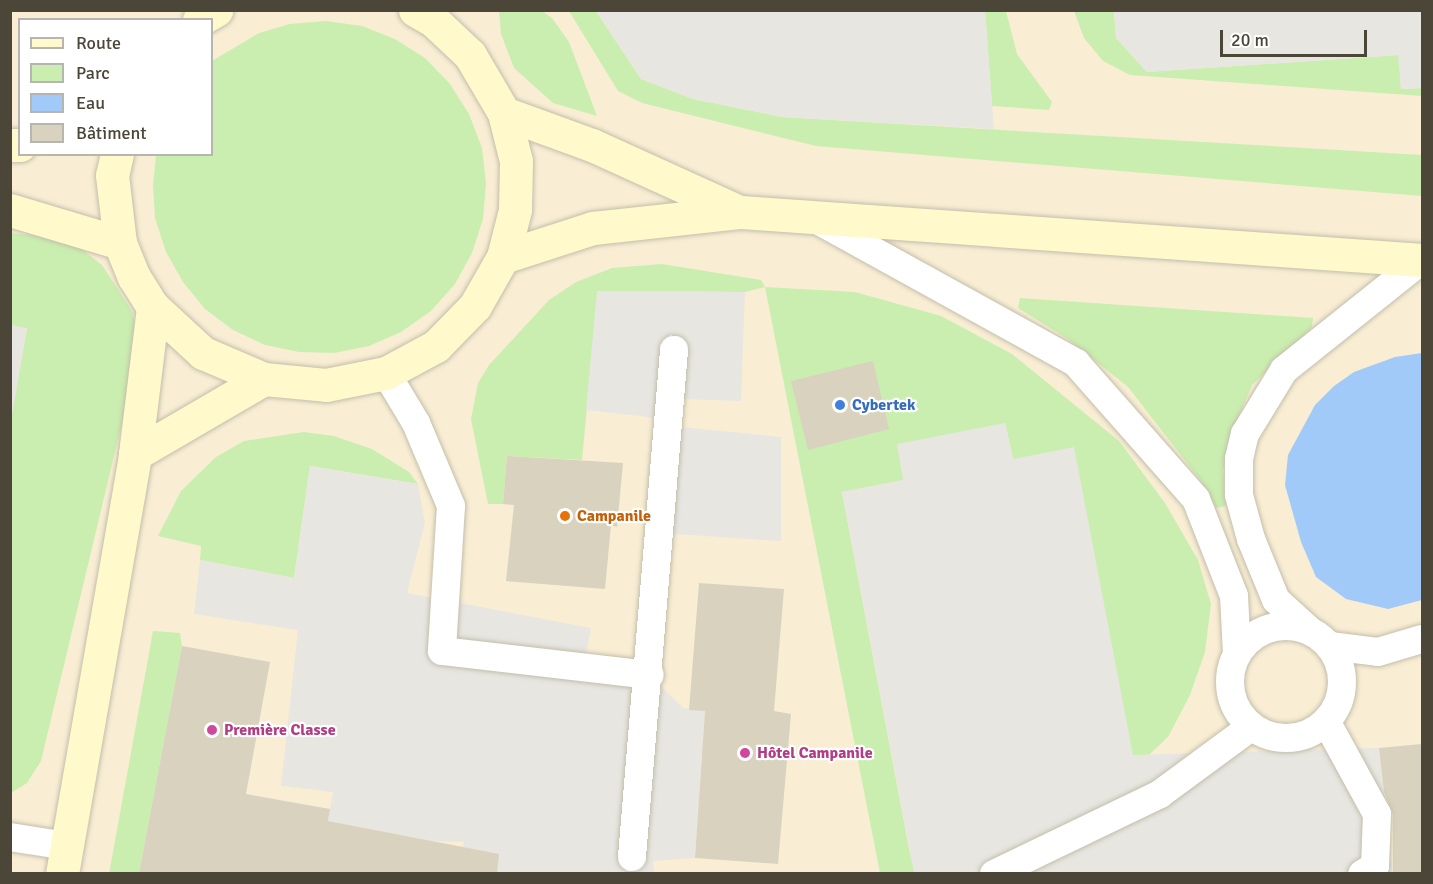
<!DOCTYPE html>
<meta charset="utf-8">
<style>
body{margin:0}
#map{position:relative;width:1433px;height:884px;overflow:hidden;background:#f6f4ea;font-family:Signika,sans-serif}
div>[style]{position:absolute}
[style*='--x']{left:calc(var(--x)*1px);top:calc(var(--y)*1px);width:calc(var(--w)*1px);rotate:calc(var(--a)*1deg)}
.commercial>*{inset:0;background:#f9eed4}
.green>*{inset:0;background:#caeeaf}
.parking>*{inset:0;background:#e7e6e1}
.water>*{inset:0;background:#a1caf8}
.building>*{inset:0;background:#d9d2be}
.roads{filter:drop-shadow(0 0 2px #c3beab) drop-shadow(0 0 2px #c3beab)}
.lane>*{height:28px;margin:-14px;padding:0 14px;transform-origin:14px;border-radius:14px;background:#fff}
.lane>.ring{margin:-14px;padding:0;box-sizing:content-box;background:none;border:28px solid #fff;border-radius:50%}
.secondary>*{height:33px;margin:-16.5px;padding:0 16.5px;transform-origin:16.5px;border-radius:16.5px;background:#fff9cb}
.dots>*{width:16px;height:16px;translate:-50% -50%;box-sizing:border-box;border:3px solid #fff;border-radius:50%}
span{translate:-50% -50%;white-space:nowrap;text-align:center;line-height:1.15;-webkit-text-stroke:4.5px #fff;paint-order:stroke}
.shop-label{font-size:16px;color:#366cbe;font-weight:700}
.left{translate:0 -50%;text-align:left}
.food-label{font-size:16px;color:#c56008;font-weight:700}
.hotel-label{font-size:16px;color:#b23c85;font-weight:700}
.frame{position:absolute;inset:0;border:12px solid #4b4637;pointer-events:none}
.legend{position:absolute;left:18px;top:18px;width:195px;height:138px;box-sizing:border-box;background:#fff;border:2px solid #b7b5af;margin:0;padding:8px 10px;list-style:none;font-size:18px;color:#4b4637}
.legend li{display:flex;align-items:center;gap:12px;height:30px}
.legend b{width:30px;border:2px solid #b7b5af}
.scale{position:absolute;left:1220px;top:30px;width:147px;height:27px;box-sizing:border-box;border:3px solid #4b4637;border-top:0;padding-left:8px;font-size:18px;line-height:21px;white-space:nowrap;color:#4b4637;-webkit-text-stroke:4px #fff;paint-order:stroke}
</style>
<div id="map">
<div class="commercial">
<div style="clip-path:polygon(evenodd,11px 11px,1422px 11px,1422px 873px,11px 873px,11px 11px,20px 20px,212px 20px,212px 154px,20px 154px,20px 20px)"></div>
</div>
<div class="green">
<div style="clip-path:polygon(499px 11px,542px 11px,552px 18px,569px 42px,597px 116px,553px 103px,514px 68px,501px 34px)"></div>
<div style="clip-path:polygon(569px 11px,596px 11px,641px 79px,693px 99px,782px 117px,1422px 155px,1422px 196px,816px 146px,642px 103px,618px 91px)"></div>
<div style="clip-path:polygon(985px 11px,1006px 11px,1017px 54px,1052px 102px,1049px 110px,992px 106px)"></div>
<div style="clip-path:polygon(1074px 11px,1114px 11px,1116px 38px,1147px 72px,1399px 55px,1401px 89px,1422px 88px,1422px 96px,1130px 75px,1103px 61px,1084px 38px)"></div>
<div style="clip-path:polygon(326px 21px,362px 26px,395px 39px,425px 58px,450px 84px,469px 114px,482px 148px,486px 184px,483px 219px,472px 253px,455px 284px,431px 311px,401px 332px,369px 346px,334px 353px,299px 352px,265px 345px,233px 330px,205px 309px,183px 282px,166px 252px,155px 218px,153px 185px,156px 155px,212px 154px,212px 61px,259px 33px,290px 24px)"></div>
<div style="clip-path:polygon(11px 233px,58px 238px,79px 247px,102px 265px,132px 311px,138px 336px,137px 360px,41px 761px,27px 783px,11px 793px,10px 421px,27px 329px,11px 325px)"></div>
<div style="clip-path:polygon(662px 264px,761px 280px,765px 287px,855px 292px,941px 316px,1012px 354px,1119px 441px,1165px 503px,1198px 560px,1211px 604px,1205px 652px,1190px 695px,1168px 737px,1134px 769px,1013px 459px,1005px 423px,904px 480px,842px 492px,910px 854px,927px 873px,880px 873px,765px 287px,745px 292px,598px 291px,582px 460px,507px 456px,503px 504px,488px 504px,471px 419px,478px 383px,489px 365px,549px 300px,576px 282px,612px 268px)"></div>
<div style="clip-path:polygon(1020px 298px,1313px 318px,1312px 327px,1252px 385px,1234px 427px,1223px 470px,1226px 506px,1216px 508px,1201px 481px,1128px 387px,1068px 339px,1018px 308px)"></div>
<div style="clip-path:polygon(304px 432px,334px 436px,372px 449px,409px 472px,418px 484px,310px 466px,294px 578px,200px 560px,201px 546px,158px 536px,181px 491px,216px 457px,244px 441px)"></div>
<div style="clip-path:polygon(153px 631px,180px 633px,182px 646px,139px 873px,109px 874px)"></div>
</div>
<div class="parking">
<div style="clip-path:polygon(596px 11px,985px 11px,994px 129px,782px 117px,693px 99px,641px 79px)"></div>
<div style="clip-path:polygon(1114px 11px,1422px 11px,1422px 88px,1401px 89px,1398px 55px,1147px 72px,1116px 38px)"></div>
<div style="clip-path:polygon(597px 291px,745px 292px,741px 401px,682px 399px,681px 427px,781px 437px,781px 541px,660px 533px,667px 419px,586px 410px)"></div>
<div style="clip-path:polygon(11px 325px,27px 328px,11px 421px,10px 325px)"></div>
<div style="clip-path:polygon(1005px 423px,1013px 459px,1074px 447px,1133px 755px,1379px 748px,1393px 873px,914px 873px,842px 492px,903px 480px,897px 444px)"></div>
<div style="clip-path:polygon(310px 466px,418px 484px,425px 523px,407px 593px,591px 628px,584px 667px,650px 675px,683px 708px,705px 711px,695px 858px,653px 861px,654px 873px,456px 873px,464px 842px,431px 841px,328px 821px,333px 792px,281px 786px,298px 630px,194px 614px,200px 560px,294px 578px)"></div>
</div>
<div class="water">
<div style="clip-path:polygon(1422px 353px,1422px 600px,1388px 609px,1346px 599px,1316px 577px,1301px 542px,1285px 485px,1288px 455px,1315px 405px,1334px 386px,1354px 372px,1395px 357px)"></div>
</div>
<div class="building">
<div style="clip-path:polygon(873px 361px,889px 429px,808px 450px,791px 381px)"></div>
<div style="clip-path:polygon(507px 456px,623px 463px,617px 527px,611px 525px,605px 589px,506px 581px,514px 505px,503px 504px)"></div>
<div style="clip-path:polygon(699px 583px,784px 589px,774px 711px,791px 714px,778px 864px,695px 858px,705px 711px,689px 710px)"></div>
<div style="clip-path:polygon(182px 646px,270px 662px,246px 794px,330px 809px,328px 821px,499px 854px,497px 873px,139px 873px)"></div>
<div style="clip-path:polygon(1422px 744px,1422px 873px,1393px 873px,1393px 814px,1384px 792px,1379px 748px)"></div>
</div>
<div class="roads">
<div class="lane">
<div style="--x:812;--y:217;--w:302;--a:28.9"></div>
<div style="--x:1076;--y:363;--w:181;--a:48.6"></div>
<div style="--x:1196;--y:499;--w:104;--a:68.6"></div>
<div style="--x:1234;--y:596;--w:57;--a:87"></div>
<div style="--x:386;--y:373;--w:58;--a:59"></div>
<div style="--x:416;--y:423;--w:90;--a:67.1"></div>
<div style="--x:451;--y:506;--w:145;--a:93.6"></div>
<div style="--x:442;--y:651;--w:209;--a:6.6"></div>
<div class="ring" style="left:1230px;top:626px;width:84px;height:84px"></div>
<div style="--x:1308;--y:629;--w:43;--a:-137.8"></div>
<div style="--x:1276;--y:600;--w:66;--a:-112.3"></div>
<div style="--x:1251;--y:539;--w:46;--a:-105.3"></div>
<div style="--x:1239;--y:495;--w:36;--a:-90"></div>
<div style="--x:1239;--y:459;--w:26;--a:-77"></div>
<div style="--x:1245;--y:434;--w:75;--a:-58.6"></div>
<div style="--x:1284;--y:370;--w:176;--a:-38.6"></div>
<div style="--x:1330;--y:646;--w:48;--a:7.1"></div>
<div style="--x:1378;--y:652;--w:46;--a:-16.5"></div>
<div style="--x:1326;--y:721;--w:106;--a:61.3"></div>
<div style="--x:1377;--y:814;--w:52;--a:92.2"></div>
<div style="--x:1375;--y:866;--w:15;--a:148"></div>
<div style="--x:10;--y:837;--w:58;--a:9"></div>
<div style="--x:632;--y:857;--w:509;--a:-85.26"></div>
<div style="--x:994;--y:874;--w:184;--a:-25.7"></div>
<div style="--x:1160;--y:794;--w:113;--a:-36.4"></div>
</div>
<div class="secondary">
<div style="--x:199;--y:20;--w:20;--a:-30"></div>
<div style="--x:504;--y:113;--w:94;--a:20"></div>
<div style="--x:592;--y:145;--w:162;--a:24.4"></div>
<div style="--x:10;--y:145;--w:10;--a:0"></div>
<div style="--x:117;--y:154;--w:22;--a:103"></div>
<div style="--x:112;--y:175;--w:68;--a:83.3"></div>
<div style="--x:120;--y:243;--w:37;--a:68"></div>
<div style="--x:134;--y:277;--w:36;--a:58"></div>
<div style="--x:153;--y:307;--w:68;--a:42.6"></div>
<div style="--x:203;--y:353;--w:66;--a:23.1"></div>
<div style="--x:264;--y:379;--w:62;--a:5.5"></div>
<div style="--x:326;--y:385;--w:61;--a:-11.3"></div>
<div style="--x:386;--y:373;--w:57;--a:-28.4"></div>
<div style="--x:436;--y:346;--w:56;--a:-45.7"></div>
<div style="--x:475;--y:306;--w:56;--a:-60.3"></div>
<div style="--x:503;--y:257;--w:49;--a:-75.7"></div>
<div style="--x:515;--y:210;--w:49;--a:-88.8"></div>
<div style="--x:516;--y:161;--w:49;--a:-104"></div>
<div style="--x:504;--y:113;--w:67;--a:-120.4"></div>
<div style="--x:470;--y:55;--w:50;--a:-136.6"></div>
<div style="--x:434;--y:21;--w:22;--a:-150"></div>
<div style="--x:10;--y:210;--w:115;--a:16.7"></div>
<div style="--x:503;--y:257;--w:95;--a:-17.9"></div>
<div style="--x:593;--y:228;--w:149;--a:-6.2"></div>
<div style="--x:741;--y:212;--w:683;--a:4.03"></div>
<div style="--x:135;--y:454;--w:149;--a:-30.2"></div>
<div style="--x:62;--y:874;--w:426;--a:-80.1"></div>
<div style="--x:135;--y:454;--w:148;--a:-83"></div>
</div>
</div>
<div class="dots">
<div style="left:840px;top:405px;background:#3f7fe0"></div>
<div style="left:565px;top:516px;background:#e8710a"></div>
<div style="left:212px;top:730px;background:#d1479c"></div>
<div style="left:745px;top:753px;background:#d1479c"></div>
</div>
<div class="shop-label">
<span class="left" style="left:852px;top:405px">Cybertek</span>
</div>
<div class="food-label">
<span class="left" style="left:577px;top:516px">Campanile</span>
</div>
<div class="hotel-label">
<span class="left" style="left:224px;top:730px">Première Classe</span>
<span class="left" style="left:757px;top:753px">Hôtel Campanile</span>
</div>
<div class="frame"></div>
<ul class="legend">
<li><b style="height:8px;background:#fff9cb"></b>Route</li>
<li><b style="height:16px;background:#caeeaf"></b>Parc</li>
<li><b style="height:16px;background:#a1caf8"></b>Eau</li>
<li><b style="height:16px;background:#d9d2be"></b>Bâtiment</li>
</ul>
<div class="scale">20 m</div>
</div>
